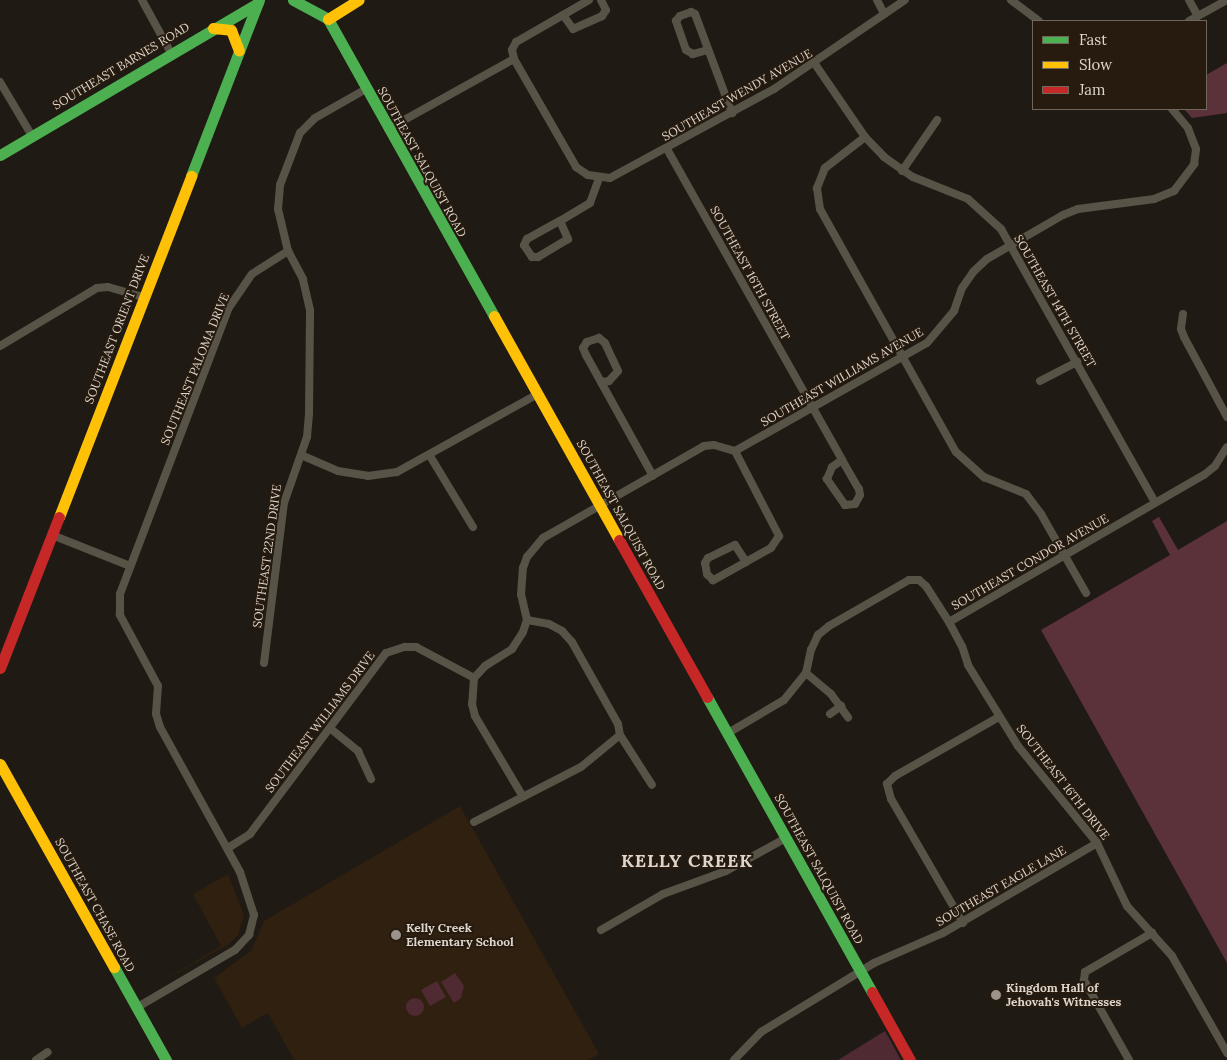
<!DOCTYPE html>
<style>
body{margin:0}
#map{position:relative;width:1227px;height:1060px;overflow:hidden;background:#201a14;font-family:Lora,serif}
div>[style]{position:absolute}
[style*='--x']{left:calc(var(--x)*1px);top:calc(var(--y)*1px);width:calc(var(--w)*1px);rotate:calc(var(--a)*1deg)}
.built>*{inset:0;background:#2f200f}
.green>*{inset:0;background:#502a32}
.round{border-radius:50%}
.forest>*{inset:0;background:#5b313a}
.street>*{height:8px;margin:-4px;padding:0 4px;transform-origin:4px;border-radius:4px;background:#575347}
.fast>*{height:11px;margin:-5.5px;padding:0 5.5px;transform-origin:5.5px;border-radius:5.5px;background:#4caf50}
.slow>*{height:11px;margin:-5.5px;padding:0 5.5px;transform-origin:5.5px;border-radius:5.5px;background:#ffc107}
.jam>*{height:11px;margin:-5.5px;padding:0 5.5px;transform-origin:5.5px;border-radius:5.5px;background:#c62828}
.dots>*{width:14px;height:14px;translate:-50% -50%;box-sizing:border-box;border:2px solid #261b0e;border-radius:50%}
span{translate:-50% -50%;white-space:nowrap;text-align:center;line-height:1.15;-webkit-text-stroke:4px #261b0e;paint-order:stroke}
.street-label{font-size:12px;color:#ded6cd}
.poi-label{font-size:12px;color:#ded6cd;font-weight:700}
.left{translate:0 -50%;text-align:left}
.district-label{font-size:18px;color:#ded6cd;font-weight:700;letter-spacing:1px}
.legend{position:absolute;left:1032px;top:20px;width:175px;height:90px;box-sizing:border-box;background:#261b0e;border:1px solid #70665a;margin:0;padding:6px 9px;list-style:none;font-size:15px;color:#ded6cd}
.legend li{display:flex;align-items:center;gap:10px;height:25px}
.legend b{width:25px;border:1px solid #70665a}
</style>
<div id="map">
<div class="built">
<div style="clip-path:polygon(460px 806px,599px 1054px,588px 1060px,294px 1060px,268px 1013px,242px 1028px,214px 978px,251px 951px,264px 921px)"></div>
<div style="clip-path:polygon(228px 874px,244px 915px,238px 935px,229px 944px,145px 991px,221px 946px,193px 894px)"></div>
</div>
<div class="green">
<div style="clip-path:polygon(455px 973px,464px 986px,461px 998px,454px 1003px,441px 982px)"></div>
<div style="clip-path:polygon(437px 981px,446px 997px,430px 1006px,421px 990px)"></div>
<div class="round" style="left:406px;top:998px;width:18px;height:18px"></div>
<div style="clip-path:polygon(885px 1031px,901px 1060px,838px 1060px)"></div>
</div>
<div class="forest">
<div style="clip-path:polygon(1227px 63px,1227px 113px,1192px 118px,1184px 109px,1206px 109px,1206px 75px)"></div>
<div style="clip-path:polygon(1159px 517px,1178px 550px,1227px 521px,1227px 963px,1041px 630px,1170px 555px,1152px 521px)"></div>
</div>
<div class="street">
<div style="--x:142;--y:0;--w:60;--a:61.3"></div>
<div style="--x:589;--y:0;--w:30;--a:150"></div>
<div style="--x:563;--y:15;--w:17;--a:54"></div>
<div style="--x:573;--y:29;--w:32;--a:-24"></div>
<div style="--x:602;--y:16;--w:7;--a:-56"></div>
<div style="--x:606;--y:10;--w:11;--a:-117"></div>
<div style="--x:877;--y:0;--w:16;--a:63"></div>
<div style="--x:1011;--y:0;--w:35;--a:37"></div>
<div style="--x:1189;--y:0;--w:18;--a:61"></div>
<div style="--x:563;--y:15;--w:54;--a:150.1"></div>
<div style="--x:516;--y:42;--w:9;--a:117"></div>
<div style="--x:512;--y:50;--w:9;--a:77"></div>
<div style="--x:514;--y:59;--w:125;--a:60.1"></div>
<div style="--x:576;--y:167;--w:14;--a:34"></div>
<div style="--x:588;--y:175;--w:22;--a:8"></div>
<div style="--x:610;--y:178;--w:187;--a:-28.5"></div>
<div style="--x:774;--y:89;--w:158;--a:-34.2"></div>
<div style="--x:1189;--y:21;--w:43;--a:-28.9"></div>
<div style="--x:708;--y:50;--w:16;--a:165"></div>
<div style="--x:693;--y:54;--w:8;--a:-150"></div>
<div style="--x:686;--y:50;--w:31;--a:-109"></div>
<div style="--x:676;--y:21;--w:6;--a:-51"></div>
<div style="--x:680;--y:16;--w:12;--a:-20"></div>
<div style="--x:691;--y:12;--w:4;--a:27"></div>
<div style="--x:695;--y:14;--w:106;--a:69.5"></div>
<div style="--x:815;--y:64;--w:88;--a:55.6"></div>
<div style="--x:865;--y:137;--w:28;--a:46"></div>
<div style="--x:884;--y:157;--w:35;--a:35"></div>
<div style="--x:913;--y:177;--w:59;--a:21.8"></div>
<div style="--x:968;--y:199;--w:45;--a:42.3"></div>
<div style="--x:1001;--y:229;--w:313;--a:60.6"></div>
<div style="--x:0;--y:82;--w:63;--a:59.3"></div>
<div style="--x:388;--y:129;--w:144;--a:-29.1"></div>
<div style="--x:865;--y:137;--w:51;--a:142.2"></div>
<div style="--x:825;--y:168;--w:22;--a:112"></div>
<div style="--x:817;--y:188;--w:21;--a:82"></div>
<div style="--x:820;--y:209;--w:278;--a:60.8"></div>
<div style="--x:956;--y:452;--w:38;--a:42"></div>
<div style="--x:984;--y:477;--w:45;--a:22"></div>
<div style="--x:1026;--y:494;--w:25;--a:53"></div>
<div style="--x:1041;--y:514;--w:91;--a:60.3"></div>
<div style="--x:667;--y:149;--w:357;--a:60.6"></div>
<div style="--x:902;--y:171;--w:62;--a:-55.5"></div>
<div style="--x:560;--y:221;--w:20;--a:66"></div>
<div style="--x:568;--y:239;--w:35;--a:149"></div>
<div style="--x:538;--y:257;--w:6;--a:180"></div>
<div style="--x:532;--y:257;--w:14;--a:-124"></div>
<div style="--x:524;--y:245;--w:7;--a:-63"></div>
<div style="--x:527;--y:239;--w:38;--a:-29"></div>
<div style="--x:560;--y:221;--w:35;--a:-31"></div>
<div style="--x:590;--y:203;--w:27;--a:-70"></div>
<div style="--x:1183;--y:314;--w:15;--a:98"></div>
<div style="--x:1181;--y:329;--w:9;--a:69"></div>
<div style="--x:1184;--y:337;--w:91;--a:61.7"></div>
<div style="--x:0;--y:346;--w:113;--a:-30.9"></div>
<div style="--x:97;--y:288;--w:11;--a:-5"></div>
<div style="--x:108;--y:287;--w:37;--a:16"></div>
<div style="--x:1040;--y:381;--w:42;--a:-27.2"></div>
<div style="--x:601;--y:382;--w:8;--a:-7"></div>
<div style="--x:609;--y:381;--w:13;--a:-48"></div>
<div style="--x:618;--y:371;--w:31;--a:-115"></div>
<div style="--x:605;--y:343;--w:8;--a:-140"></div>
<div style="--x:599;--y:338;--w:13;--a:162"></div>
<div style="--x:587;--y:342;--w:7;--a:124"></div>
<div style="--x:583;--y:348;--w:8;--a:67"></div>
<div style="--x:586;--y:355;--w:138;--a:61"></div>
<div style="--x:735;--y:451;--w:96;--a:62.6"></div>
<div style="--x:779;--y:536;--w:14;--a:124"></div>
<div style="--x:771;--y:548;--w:29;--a:151"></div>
<div style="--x:301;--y:455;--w:40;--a:23.4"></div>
<div style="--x:338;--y:471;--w:30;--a:9"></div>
<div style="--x:368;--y:476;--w:29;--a:-8"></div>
<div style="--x:397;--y:472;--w:161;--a:-29"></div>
<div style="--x:430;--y:456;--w:83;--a:58.8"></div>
<div style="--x:842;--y:460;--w:34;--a:60"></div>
<div style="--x:859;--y:489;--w:6;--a:81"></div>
<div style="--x:860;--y:495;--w:10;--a:119"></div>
<div style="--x:855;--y:504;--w:10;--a:174"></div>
<div style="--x:845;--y:505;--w:32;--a:-125"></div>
<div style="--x:827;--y:479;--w:13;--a:-67"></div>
<div style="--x:832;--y:467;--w:12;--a:-35"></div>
<div style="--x:52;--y:535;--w:84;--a:21.7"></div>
<div style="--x:735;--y:545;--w:20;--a:57"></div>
<div style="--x:746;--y:562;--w:38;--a:151"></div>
<div style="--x:713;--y:580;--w:8;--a:-135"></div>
<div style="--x:707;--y:574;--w:11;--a:-100"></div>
<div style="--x:705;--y:563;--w:6;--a:-59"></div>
<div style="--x:708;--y:558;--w:30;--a:-26"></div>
<div style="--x:527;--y:620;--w:22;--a:10"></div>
<div style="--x:549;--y:624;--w:15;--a:28"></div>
<div style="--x:562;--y:631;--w:15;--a:48"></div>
<div style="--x:572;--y:642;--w:94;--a:60.7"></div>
<div style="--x:618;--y:724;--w:11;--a:80"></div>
<div style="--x:620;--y:735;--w:59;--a:57.4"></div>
<div style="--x:949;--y:622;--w:294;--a:-30"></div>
<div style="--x:1204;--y:475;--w:14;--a:-39"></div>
<div style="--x:1215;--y:466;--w:22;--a:-58"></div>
<div style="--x:264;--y:663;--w:161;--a:-82.9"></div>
<div style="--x:284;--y:503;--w:70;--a:-70.8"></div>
<div style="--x:307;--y:437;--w:24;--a:-85"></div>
<div style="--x:309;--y:413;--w:103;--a:-89.4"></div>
<div style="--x:310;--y:310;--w:32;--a:-103"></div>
<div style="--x:303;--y:279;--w:32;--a:-118"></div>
<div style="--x:806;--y:673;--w:33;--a:40"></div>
<div style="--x:831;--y:694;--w:29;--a:54"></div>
<div style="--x:474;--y:678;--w:16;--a:-47"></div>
<div style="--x:485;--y:666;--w:32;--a:-32"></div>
<div style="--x:512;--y:649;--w:20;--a:-57"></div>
<div style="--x:523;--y:632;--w:13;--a:-72"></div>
<div style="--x:527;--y:620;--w:26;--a:-103"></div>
<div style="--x:521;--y:595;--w:27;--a:-86"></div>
<div style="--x:523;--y:568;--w:12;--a:-70"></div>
<div style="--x:527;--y:557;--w:25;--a:-50"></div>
<div style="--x:543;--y:538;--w:185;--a:-29.7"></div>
<div style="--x:704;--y:446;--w:10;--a:-6"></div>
<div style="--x:714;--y:445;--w:22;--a:16"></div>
<div style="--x:735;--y:451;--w:220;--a:-29.4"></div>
<div style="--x:927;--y:343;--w:42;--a:-49.8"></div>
<div style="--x:954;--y:311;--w:24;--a:-71"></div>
<div style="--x:962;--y:288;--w:19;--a:-55"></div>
<div style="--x:973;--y:272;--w:19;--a:-43"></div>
<div style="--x:987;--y:259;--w:88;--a:-30.1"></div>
<div style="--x:1063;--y:215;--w:16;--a:-22"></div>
<div style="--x:1078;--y:209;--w:77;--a:-7.5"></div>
<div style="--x:1154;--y:199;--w:22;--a:-22"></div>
<div style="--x:1174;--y:191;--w:34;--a:-53"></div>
<div style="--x:1194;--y:164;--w:15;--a:-82"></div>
<div style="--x:1196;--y:149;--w:22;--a:-111"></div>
<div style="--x:1188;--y:128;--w:25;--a:-130"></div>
<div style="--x:474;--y:678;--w:26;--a:94"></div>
<div style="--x:472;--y:704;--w:12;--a:76"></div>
<div style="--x:475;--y:716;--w:94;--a:59.3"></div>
<div style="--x:830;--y:714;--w:14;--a:-36"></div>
<div style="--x:331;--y:729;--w:35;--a:39"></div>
<div style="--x:358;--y:751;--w:31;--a:65"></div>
<div style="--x:728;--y:733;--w:65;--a:-30.5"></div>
<div style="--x:784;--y:700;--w:35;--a:-51"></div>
<div style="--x:806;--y:673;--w:24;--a:-78"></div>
<div style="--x:811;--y:650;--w:17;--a:-65"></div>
<div style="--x:818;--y:635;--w:14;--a:-39"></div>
<div style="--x:829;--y:626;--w:92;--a:-29.9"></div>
<div style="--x:909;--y:580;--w:10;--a:0"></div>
<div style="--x:919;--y:580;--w:9;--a:41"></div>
<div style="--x:926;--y:586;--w:43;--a:57.4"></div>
<div style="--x:949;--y:622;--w:27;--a:62"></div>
<div style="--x:962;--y:646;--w:20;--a:72"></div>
<div style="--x:968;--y:665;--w:95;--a:58.3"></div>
<div style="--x:1018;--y:746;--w:125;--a:50.8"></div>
<div style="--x:1097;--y:843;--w:70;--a:64.5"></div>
<div style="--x:1127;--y:906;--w:67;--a:48"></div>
<div style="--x:1172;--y:956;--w:112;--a:60.4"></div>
<div style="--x:474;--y:822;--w:120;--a:-27.2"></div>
<div style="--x:581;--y:767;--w:50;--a:-39.4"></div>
<div style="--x:228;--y:848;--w:26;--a:-32"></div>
<div style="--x:250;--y:834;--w:226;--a:-53.1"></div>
<div style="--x:386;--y:653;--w:20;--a:-18"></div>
<div style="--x:405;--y:647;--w:11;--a:0"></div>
<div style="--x:416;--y:647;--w:66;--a:28.1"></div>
<div style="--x:963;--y:923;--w:143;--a:-120.1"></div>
<div style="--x:891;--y:799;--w:16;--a:-105"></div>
<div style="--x:887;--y:784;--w:11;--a:-45"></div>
<div style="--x:895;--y:776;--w:120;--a:-29.6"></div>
<div style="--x:601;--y:930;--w:72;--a:-30.1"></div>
<div style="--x:663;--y:894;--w:67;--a:-20.1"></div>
<div style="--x:726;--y:871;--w:68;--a:-28.8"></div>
<div style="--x:136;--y:1008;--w:115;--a:-30.4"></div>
<div style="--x:235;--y:950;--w:21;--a:-47"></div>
<div style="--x:249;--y:935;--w:21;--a:-76"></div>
<div style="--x:254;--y:915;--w:45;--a:-108"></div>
<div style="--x:240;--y:872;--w:166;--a:-118.9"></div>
<div style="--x:160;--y:727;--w:14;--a:-107"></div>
<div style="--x:156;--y:714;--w:28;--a:-86"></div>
<div style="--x:158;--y:686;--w:81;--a:-118.2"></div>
<div style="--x:120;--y:615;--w:21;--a:-90"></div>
<div style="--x:120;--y:594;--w:305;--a:-69.2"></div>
<div style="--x:228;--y:309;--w:42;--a:-55.6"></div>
<div style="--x:252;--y:274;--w:43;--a:-32.6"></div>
<div style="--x:288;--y:251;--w:43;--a:-103.4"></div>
<div style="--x:278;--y:209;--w:24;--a:-85"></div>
<div style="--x:280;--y:185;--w:56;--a:-69"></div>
<div style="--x:300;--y:133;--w:21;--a:-45"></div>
<div style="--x:315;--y:118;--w:59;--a:-29.6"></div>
<div style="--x:36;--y:1060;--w:14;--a:-34"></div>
<div style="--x:734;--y:1060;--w:39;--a:-46"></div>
<div style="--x:761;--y:1032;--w:132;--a:-31.4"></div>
<div style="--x:874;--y:963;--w:75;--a:-23.5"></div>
<div style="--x:943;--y:933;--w:178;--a:-30.3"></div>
<div style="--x:1129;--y:1060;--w:92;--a:-119.4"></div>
<div style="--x:1084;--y:980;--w:8;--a:-83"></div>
<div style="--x:1085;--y:972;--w:78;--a:-30.2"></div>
</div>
<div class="fast">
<div style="--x:293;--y:0;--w:40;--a:28"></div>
<div style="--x:328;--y:19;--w:340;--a:60.8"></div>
<div style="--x:0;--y:155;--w:299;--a:-30.5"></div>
<div style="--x:191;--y:176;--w:189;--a:-68.9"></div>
<div style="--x:707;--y:697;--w:338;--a:60.8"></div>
<div style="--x:114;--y:967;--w:107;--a:60.8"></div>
</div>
<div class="slow">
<div style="--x:328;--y:19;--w:36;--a:-32"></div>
<div style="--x:213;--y:28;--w:18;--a:6"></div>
<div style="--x:231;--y:30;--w:22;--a:69"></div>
<div style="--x:494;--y:316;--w:257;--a:60.8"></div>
<div style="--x:59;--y:517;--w:366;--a:-68.8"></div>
<div style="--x:0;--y:764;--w:233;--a:60.7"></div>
</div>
<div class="jam">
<div style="--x:619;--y:540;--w:180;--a:60.7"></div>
<div style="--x:0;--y:668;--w:162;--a:-68.7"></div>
<div style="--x:872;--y:992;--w:78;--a:60.8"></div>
</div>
<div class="dots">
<div style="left:396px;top:935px;background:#9c948c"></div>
<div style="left:996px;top:995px;background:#9c948c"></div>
</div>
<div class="street-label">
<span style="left:121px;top:66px;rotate:-31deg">SOUTHEAST BARNES ROAD</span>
<span style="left:737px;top:95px;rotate:-30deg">SOUTHEAST WENDY AVENUE</span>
<span style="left:422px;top:162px;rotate:61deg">SOUTHEAST SALQUIST ROAD</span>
<span style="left:750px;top:273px;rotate:61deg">SOUTHEAST 16TH STREET</span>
<span style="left:1055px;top:301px;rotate:60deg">SOUTHEAST 14TH STREET</span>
<span style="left:117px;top:329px;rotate:-69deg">SOUTHEAST ORIENT DRIVE</span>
<span style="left:195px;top:369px;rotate:-68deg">SOUTHEAST PALOMA DRIVE</span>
<span style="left:842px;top:377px;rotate:-30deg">SOUTHEAST WILLIAMS AVENUE</span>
<span style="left:621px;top:515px;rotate:61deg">SOUTHEAST SALQUIST ROAD</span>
<span style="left:267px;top:556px;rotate:-82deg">SOUTHEAST 22ND DRIVE</span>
<span style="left:1030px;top:562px;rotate:-30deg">SOUTHEAST CONDOR AVENUE</span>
<span style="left:320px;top:722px;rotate:-53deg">SOUTHEAST WILLIAMS DRIVE</span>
<span style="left:1063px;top:782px;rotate:52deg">SOUTHEAST 16TH DRIVE</span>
<span style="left:819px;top:869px;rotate:61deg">SOUTHEAST SALQUIST ROAD</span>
<span style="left:1001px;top:886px;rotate:-30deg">SOUTHEAST EAGLE LANE</span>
<span style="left:95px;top:905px;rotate:61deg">SOUTHEAST CHASE ROAD</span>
</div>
<div class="poi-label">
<span class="left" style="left:406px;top:935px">Kelly Creek<br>Elementary School</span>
<span class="left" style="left:1006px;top:995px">Kingdom Hall of<br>Jehovah's Witnesses</span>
</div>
<div class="district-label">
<span style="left:687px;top:861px">KELLY CREEK</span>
</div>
<ul class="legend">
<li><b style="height:6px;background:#4caf50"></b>Fast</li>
<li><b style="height:6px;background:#ffc107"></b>Slow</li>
<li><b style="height:6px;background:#c62828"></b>Jam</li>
</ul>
</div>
